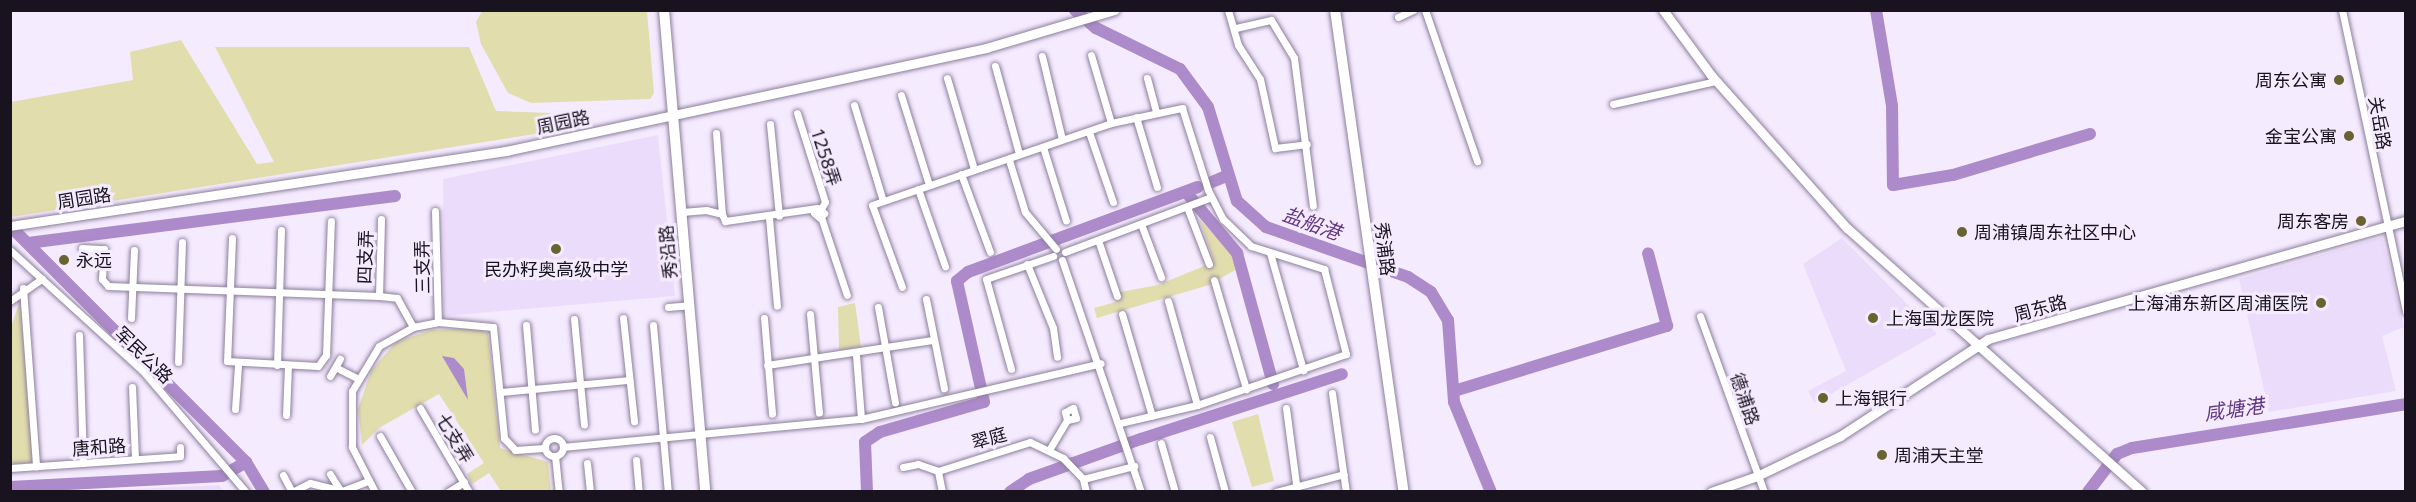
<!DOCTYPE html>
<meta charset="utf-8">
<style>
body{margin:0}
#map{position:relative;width:2416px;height:502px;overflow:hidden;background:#f5ebff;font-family:"Noto Sans","Noto Sans SC",sans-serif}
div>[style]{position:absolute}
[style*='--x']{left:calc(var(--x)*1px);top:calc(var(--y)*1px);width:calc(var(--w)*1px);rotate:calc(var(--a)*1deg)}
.built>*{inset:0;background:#ecdcfb}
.green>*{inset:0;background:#e1ddad}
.water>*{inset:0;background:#ad8bca}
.river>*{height:12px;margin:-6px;padding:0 6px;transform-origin:6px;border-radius:6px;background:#ad8bca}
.roads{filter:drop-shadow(0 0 2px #8c7e9b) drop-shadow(0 0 2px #8c7e9b)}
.minor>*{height:7px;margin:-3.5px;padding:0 3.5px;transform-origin:3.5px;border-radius:3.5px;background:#fff}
.minor>.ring{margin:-3.5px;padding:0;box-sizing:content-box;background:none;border:7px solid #fff;border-radius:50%}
.tertiary>*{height:9px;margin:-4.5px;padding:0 4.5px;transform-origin:4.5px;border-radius:4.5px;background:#fff}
.secondary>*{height:10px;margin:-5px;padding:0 5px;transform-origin:5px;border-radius:5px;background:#fff}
.dots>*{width:16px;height:16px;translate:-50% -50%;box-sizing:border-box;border:3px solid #f5ebff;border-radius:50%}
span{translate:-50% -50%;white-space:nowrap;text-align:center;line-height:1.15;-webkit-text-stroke:6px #f5ebff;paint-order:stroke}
.poi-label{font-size:18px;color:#18131e}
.right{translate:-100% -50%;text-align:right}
.left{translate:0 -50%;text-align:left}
.street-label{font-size:18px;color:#18131e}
.water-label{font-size:20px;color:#633784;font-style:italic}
.frame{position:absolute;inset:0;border:12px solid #18131e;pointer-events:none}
</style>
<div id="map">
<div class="built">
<div style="clip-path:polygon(658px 135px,675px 296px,444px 316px,443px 179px)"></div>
<div style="clip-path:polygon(2382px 237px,2404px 327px,2382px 336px,2396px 391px,2269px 412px,2239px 279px)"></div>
<div style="clip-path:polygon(1842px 238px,1937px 334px,1815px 403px,1808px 391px,1846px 371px,1803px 264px)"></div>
<div style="clip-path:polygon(219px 485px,223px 491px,100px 491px)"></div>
</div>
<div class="green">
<div style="clip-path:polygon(482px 11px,647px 11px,654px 93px,650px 99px,531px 103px,508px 93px,481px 44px,476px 22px)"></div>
<div style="clip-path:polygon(181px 40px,257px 164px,274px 162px,215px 47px,469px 47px,496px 111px,581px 114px,579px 127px,11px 217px,11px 102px,133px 80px,130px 52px)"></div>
<div style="clip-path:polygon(1199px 218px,1234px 257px,1237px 269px,1209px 285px,1097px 318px,1094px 308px,1116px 302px,1120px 292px,1158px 285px,1214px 262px)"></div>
<div style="clip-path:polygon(20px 300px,33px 462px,15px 464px,11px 462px,10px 330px)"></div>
<div style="clip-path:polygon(855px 303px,861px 347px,839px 350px,838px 307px)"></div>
<div style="clip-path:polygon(431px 330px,477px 328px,488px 333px,500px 448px,548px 462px,551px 491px,501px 491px,489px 473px,472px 484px,467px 474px,484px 463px,439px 394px,379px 428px,362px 445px,358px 409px,371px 371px,396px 342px)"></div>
<div style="clip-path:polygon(1258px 414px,1274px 481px,1252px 487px,1232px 422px)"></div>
</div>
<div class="water">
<div style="clip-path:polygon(442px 356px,454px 358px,464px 369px,468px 400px)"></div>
</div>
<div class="river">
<div style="--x:1075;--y:10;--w:28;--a:41"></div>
<div style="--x:1096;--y:28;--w:93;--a:26"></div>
<div style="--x:1180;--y:69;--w:47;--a:53.6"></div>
<div style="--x:1208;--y:107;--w:98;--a:72.9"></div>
<div style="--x:1237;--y:201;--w:39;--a:42"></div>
<div style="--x:1266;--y:227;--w:151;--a:19.4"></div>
<div style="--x:1408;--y:277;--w:27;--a:33"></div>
<div style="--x:1431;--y:292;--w:33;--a:59"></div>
<div style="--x:1448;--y:320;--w:82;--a:85.8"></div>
<div style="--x:1454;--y:402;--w:97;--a:67.7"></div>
<div style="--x:1876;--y:10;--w:97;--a:80.5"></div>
<div style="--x:1892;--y:106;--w:79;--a:89.3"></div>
<div style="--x:1893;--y:185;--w:61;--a:-9.5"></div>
<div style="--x:1953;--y:175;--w:143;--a:-16.7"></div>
<div style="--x:1212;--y:182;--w:15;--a:-23"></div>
<div style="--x:1186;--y:192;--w:80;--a:50.1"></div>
<div style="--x:1237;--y:253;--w:136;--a:74.6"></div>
<div style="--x:10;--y:226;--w:334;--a:45"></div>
<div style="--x:246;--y:462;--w:35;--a:59"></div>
<div style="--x:28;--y:243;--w:370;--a:-7.3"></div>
<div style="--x:1454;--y:391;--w:223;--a:-17"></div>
<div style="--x:1667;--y:326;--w:75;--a:-104.6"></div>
<div style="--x:10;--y:487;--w:212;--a:-3"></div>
<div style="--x:222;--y:476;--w:28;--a:-30"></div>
<div style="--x:867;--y:492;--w:50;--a:-92.3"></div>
<div style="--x:865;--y:442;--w:18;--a:-34"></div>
<div style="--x:880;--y:432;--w:108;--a:-16.1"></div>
<div style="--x:984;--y:402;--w:124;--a:-102.6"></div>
<div style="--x:957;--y:281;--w:14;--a:-39"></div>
<div style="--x:968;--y:272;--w:245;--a:-20.3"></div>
<div style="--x:1010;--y:492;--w:23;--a:-34"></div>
<div style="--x:1029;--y:479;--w:119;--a:-19.7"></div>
<div style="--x:1141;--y:439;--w:211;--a:-17.9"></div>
<div style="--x:2088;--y:492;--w:48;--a:-52.7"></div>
<div style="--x:2117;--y:454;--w:16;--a:-22"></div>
<div style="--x:2132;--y:448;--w:278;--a:-9.1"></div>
</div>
<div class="roads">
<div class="minor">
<div style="--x:1228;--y:10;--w:36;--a:74"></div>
<div style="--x:1238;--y:45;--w:40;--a:57.1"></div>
<div style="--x:1260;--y:79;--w:71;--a:77.7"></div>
<div style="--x:1275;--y:148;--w:32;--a:-7"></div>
<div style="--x:1425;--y:10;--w:160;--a:71"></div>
<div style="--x:2342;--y:10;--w:308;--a:78"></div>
<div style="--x:1398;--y:17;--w:17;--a:-25"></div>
<div style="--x:1236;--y:28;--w:36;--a:-13"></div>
<div style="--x:1271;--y:20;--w:44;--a:58.8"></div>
<div style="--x:1294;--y:58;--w:149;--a:82.7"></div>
<div style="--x:1091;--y:55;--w:71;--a:73.6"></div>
<div style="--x:1042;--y:56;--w:85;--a:76.5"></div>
<div style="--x:995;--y:66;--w:91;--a:74.7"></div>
<div style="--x:947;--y:78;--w:95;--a:73.5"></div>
<div style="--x:1147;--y:78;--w:34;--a:75"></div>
<div style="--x:901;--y:95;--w:94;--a:72.7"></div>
<div style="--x:1613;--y:104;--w:106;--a:-12.6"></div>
<div style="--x:854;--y:105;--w:100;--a:73.2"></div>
<div style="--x:797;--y:113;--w:93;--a:72.5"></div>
<div style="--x:825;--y:202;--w:8;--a:120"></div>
<div style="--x:1136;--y:117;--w:73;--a:73.3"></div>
<div style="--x:770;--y:124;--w:92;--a:84.4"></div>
<div style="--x:1089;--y:132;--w:74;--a:71.1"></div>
<div style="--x:716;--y:133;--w:81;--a:85.8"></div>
<div style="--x:1043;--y:147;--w:77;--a:72.7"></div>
<div style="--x:1009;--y:160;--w:54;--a:72.9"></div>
<div style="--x:1025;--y:212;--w:48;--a:50"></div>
<div style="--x:961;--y:174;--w:83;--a:69.6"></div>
<div style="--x:918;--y:189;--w:82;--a:70.7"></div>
<div style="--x:1187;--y:207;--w:61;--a:68.9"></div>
<div style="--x:435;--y:211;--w:111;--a:88.5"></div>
<div style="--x:682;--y:212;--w:24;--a:-5"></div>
<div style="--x:706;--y:210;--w:16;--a:14"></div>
<div style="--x:722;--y:214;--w:8;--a:67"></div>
<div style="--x:725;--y:221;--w:93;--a:-8"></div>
<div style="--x:817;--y:208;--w:9;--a:36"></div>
<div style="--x:824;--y:213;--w:6;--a:129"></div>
<div style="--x:820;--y:218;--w:8;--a:-140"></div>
<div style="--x:821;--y:217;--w:82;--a:71.6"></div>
<div style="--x:769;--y:218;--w:88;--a:84.8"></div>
<div style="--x:1141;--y:224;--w:57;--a:69.3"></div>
<div style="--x:232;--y:238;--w:123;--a:92.3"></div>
<div style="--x:227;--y:361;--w:91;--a:3.1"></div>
<div style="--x:318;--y:366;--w:14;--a:-54"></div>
<div style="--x:326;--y:355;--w:134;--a:-87.9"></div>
<div style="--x:1098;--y:240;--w:59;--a:71.3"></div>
<div style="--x:82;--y:248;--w:22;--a:3"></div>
<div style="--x:104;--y:249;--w:30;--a:94"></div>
<div style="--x:102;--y:279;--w:9;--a:49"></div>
<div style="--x:108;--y:286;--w:271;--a:2.1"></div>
<div style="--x:379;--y:296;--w:18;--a:6"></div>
<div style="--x:397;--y:298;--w:33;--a:61"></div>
<div style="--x:10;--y:250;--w:178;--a:42.3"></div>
<div style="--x:142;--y:370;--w:160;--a:49.6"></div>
<div style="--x:1065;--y:252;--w:156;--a:-20.6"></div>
<div style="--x:1270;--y:253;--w:122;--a:74.2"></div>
<div style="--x:1062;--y:260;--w:245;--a:71.2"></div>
<div style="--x:1027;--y:264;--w:69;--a:67.9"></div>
<div style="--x:1053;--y:328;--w:29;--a:82"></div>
<div style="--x:1214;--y:280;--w:114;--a:73.6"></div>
<div style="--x:902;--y:287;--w:87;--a:-110.1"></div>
<div style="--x:872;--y:205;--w:253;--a:-18.9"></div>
<div style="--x:1111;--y:123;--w:73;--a:-11.9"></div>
<div style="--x:1182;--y:108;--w:86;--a:72.4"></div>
<div style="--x:1208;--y:190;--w:33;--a:63"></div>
<div style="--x:1223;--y:219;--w:39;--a:44"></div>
<div style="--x:1251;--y:246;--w:77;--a:17.5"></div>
<div style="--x:1324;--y:269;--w:88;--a:75.5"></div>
<div style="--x:1346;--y:354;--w:157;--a:161.1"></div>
<div style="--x:1197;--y:405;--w:78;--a:166.7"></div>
<div style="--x:23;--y:288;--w:179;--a:85.8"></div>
<div style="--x:379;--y:296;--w:77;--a:-88.5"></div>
<div style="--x:926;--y:299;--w:91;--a:78.6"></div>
<div style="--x:10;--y:301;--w:39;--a:-35"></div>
<div style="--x:1168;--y:301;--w:108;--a:74.4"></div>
<div style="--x:668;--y:307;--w:21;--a:-5"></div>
<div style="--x:878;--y:307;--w:97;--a:79.9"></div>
<div style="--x:810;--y:314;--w:99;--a:84.8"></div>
<div style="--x:1122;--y:314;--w:106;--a:73.6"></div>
<div style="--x:1700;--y:316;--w:187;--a:70"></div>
<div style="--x:131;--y:318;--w:68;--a:-87.5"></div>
<div style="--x:623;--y:318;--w:104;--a:83.9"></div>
<div style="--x:764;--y:318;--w:96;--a:85.2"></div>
<div style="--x:574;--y:319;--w:106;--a:84.6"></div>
<div style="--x:526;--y:325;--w:105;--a:85.1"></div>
<div style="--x:653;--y:325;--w:168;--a:84.9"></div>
<div style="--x:79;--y:335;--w:128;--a:88.2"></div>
<div style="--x:856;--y:355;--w:64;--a:85.5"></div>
<div style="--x:178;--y:362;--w:120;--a:-88.1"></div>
<div style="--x:277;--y:365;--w:135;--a:-88.3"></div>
<div style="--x:767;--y:365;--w:167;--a:-8.6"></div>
<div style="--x:339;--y:369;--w:20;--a:27"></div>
<div style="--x:1011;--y:369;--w:93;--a:-105.5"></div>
<div style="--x:986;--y:279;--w:71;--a:-18.9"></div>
<div style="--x:330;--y:376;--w:20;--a:-60"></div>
<div style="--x:132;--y:387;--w:72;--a:87.6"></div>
<div style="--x:501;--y:392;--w:129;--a:-5.4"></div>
<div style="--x:1332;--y:393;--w:100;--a:82"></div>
<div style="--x:420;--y:408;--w:97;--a:59.7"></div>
<div style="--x:1286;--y:408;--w:85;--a:82.5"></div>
<div style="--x:235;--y:409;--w:44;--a:-86.1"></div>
<div style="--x:286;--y:415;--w:49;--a:-87.7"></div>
<div style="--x:380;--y:436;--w:64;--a:60.3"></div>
<div style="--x:1210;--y:437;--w:57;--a:74.7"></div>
<div class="ring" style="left:545px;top:438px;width:11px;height:11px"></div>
<div style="--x:1161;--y:443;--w:51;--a:74.1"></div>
<div style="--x:563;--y:447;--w:299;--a:-5.4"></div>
<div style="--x:861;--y:419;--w:246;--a:-13.1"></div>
<div style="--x:1049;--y:450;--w:35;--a:-59"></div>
<div style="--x:1067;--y:420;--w:8;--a:-104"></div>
<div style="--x:1065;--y:412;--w:9;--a:-27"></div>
<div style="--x:1073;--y:408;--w:10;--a:73"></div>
<div style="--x:1076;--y:418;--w:9;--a:167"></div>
<div style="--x:555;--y:456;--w:36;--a:84"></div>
<div style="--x:636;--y:460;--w:32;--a:85"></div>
<div style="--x:587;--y:463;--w:29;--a:84"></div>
<div style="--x:903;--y:467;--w:15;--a:-11"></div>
<div style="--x:918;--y:464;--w:21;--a:19"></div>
<div style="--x:10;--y:468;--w:170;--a:-4"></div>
<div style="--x:180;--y:456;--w:9;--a:-90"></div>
<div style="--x:330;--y:474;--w:19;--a:58"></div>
<div style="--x:283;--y:475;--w:19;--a:62"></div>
<div style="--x:292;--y:492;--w:20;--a:-27"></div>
<div style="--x:310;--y:483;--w:33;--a:14"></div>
<div style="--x:342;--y:491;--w:28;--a:-21"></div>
<div style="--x:1083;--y:479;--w:13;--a:77"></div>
<div style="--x:375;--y:492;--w:51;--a:-117.1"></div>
<div style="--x:352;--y:447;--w:56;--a:-90"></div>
<div style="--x:352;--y:391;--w:52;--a:-59"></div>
<div style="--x:379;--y:346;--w:39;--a:-29"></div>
<div style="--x:413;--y:327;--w:25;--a:-11"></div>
<div style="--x:438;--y:322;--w:55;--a:5.2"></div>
<div style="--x:493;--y:327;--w:112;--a:84.3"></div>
<div style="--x:504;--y:438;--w:16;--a:47"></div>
<div style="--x:515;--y:450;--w:29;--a:-4"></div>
<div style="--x:448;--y:492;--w:19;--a:-32"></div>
<div style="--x:942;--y:492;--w:21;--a:-101"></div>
<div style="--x:938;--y:471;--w:96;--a:-17.5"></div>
<div style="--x:1030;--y:442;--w:37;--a:26"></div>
<div style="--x:1063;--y:458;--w:29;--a:46"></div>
<div style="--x:1083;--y:479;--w:53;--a:-14.3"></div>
<div style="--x:1276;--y:492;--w:70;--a:-14.8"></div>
</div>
<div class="tertiary">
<div style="--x:1663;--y:10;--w:81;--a:53.6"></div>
<div style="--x:1711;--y:75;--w:205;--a:48.4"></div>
<div style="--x:1847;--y:228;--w:396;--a:41.8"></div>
<div style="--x:10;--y:226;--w:502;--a:-8.6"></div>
<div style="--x:506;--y:151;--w:491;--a:-12.1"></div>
<div style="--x:986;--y:48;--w:134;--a:-16.5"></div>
<div style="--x:1711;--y:492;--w:49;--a:-19.2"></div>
<div style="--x:1757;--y:476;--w:92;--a:-25.7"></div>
<div style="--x:1840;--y:436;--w:177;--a:-33.2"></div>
<div style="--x:1988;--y:339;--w:434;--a:-15.8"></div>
</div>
<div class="secondary">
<div style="--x:664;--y:10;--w:484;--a:85.1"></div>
<div style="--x:1335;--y:10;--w:487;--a:81.9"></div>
</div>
</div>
<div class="dots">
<div style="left:2339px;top:80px;background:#686330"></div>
<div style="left:2349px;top:136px;background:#686330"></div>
<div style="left:2361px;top:221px;background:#686330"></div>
<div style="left:1962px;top:232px;background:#686330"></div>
<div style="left:556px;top:249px;background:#686330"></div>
<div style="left:64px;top:260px;background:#686330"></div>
<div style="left:2321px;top:303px;background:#686330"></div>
<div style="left:1873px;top:318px;background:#686330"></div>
<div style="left:1823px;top:398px;background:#686330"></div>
<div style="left:1882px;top:455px;background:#686330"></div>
</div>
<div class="poi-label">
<span class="right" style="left:2327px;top:80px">周东公寓</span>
<span class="right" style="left:2337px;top:136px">金宝公寓</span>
<span class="right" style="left:2349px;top:221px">周东客房</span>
<span class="left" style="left:1974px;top:232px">周浦镇周东社区中心</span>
<span class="left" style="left:76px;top:260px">永远</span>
<span style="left:556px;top:269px">民办籽奥高级中学</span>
<span class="right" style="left:2308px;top:303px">上海浦东新区周浦医院</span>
<span class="left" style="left:1886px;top:318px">上海国龙医院</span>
<span class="left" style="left:1835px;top:398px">上海银行</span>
<span class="left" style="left:1894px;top:455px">周浦天主堂</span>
</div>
<div class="street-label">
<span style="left:563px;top:122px;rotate:-12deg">周园路</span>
<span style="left:2380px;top:123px;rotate:80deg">关岳路</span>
<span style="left:826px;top:157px;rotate:72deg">1258弄</span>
<span style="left:84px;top:198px;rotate:-9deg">周园路</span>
<span style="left:1385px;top:249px;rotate:83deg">秀浦路</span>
<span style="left:668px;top:252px;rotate:-95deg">秀沿路</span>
<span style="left:365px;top:257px;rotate:-88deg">四支弄</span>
<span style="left:422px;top:267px;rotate:-91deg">三支弄</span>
<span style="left:2040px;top:308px;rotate:-15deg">周东路</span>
<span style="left:144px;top:355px;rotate:44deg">军民公路</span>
<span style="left:1745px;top:399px;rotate:71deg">德浦路</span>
<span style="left:455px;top:438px;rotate:59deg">七支弄</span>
<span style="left:989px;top:438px;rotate:-16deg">翠庭</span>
<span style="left:99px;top:447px;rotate:-4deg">唐和路</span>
</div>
<div class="water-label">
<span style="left:1312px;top:223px;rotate:20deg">盐船港</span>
<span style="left:2234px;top:409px;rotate:-8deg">咸塘港</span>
</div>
<div class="frame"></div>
</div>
